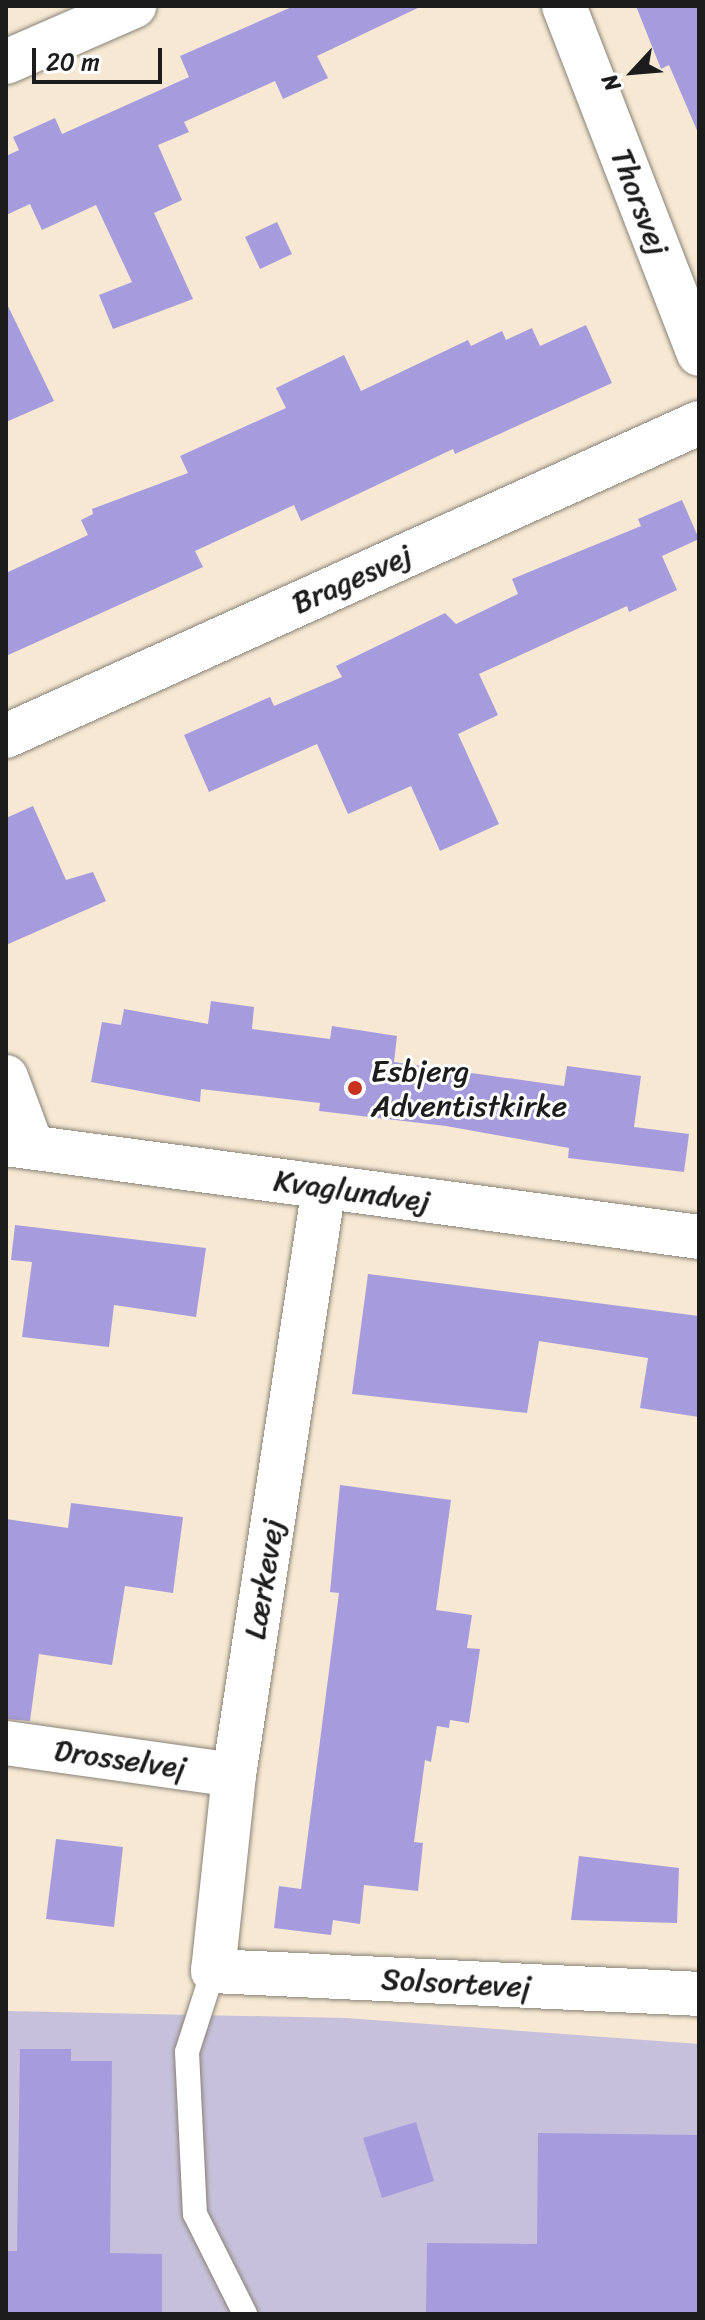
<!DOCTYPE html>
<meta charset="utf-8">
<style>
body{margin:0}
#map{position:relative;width:705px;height:2320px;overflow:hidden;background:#f6e8d3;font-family:Sriracha,sans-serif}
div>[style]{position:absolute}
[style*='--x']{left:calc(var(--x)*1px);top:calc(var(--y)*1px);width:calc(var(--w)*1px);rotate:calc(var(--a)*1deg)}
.industrial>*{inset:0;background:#c6c0da}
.building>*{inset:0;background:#a69cdd}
.roads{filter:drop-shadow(0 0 2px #898278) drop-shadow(0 0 2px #898278)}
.service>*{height:24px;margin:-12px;padding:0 12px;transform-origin:12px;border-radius:12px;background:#fff}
.minor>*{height:44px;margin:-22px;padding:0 22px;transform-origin:22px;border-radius:22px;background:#fff}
.tertiary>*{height:44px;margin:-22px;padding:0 22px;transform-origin:22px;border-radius:22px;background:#fff}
.dots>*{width:22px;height:22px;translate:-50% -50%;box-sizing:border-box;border:4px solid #fff;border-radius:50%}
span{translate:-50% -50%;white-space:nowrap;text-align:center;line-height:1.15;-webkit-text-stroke:6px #fff;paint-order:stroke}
.street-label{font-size:30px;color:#1c1c1c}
.poi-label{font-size:30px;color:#1c1c1c}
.left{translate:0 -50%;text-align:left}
.frame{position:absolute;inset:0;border:8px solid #1c1c1c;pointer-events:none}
.north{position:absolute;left:593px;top:32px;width:80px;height:80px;-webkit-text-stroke:6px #fff;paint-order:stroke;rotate:244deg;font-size:22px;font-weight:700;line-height:32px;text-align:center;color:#1c1c1c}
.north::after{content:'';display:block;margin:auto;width:28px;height:36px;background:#1c1c1c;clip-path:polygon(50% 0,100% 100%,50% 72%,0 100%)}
.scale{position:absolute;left:32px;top:48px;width:130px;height:36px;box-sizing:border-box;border:4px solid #1c1c1c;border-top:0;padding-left:10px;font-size:24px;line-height:28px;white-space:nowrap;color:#1c1c1c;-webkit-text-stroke:6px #fff;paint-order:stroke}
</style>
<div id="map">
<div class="industrial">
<div style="clip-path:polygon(6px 2011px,346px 2018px,699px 2044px,699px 2314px,6px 2314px)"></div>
</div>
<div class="building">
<div style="clip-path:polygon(294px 6px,422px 6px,317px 56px,328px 78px,283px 99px,275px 81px,184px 122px,189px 132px,158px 145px,182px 200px,154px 213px,193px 299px,113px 329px,99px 295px,132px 282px,96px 205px,42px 230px,30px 204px,6px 215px,6px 156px,19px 150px,13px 137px,55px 118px,62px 134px,189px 77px,180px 56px)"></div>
<div style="clip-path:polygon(636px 6px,699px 6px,699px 135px,669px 65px,661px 69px)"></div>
<div style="clip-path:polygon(277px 222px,292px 254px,260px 269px,245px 237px)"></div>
<div style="clip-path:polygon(6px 302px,54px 401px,6px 422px)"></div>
<div style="clip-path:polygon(586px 325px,612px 383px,455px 454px,453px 449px,301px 521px,294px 505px,195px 551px,203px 567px,6px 656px,6px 573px,88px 535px,81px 520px,93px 514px,92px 509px,188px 473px,180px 456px,286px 408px,276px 388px,344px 355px,361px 391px,468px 340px,471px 346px,502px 331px,506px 340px,532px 328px,540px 346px)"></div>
<div style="clip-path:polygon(682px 500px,699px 539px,662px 556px,677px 590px,629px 612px,627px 606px,479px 674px,498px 715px,458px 734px,499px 824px,440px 851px,411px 786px,348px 814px,317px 744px,209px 792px,184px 735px,270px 697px,274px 706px,342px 677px,336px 666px,445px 613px,456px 624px,518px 594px,512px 579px,641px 526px,638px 519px)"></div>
<div style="clip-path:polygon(33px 806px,66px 880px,93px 872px,106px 901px,6px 945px,6px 818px)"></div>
<div style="clip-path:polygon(211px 1001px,254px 1007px,252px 1029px,330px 1039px,332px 1026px,397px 1036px,394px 1062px,564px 1086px,567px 1066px,641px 1076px,634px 1127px,689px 1134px,684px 1172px,568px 1158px,569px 1148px,446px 1126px,319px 1111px,320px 1103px,201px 1089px,200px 1102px,91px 1082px,102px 1022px,121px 1025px,124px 1009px,208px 1024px)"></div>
<div style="clip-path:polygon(15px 1225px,206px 1248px,196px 1317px,114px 1305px,109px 1347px,22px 1337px,32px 1262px,11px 1260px)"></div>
<div style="clip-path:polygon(368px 1274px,699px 1316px,699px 1417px,640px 1408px,648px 1358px,539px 1341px,527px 1413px,352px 1394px)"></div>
<div style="clip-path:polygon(340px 1485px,451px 1500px,436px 1610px,472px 1615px,467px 1648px,480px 1649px,469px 1723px,450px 1720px,449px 1728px,437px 1726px,431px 1762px,425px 1760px,414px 1842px,423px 1843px,418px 1891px,364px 1885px,360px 1924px,333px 1920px,331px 1935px,274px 1928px,279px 1886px,301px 1889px,339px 1593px,330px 1592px)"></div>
<div style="clip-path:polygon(71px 1503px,183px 1517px,173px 1593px,125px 1586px,112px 1665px,39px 1654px,30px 1721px,6px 1719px,6px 1519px,68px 1528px)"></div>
<div style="clip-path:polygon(56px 1839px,123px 1847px,114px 1927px,46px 1919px)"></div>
<div style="clip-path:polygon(579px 1856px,679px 1868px,677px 1923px,571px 1920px)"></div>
<div style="clip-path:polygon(20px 2049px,71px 2049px,71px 2061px,112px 2061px,110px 2253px,162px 2254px,162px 2314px,6px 2314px,6px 2251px,17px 2251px)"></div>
<div style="clip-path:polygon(416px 2122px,434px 2181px,382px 2198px,363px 2138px)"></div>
<div style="clip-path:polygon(538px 2133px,699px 2135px,699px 2314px,426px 2314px,427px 2243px,537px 2244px)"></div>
</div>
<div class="roads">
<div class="service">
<div style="--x:213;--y:1971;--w:85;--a:107.8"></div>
<div style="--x:187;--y:2052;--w:162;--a:87.2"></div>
<div style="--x:195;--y:2214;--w:112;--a:63.4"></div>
</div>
<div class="minor">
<div style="--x:564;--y:6;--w:373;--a:68.8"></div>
<div style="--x:6;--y:62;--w:140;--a:-23.6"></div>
<div style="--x:6;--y:736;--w:760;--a:-24.31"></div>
<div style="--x:6;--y:1077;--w:75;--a:69.6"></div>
<div style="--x:324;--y:1187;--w:595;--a:98.7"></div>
<div style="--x:234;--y:1775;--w:197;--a:96.1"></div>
<div style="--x:213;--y:1971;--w:487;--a:2.7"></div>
<div style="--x:6;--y:1743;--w:230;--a:8"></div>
</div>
<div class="tertiary">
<div style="--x:6;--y:1144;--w:699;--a:7.64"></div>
</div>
</div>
<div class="dots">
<div style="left:355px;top:1088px;background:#c8321e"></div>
</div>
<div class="street-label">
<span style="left:640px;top:202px;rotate:69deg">Thorsvej</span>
<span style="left:352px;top:579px;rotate:-24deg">Bragesvej</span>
<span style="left:352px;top:1191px;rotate:8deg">Kvaglundvej</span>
<span style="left:264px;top:1579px;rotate:-81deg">Lærkevej</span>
<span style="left:120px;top:1759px;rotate:8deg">Drosselvej</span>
<span style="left:456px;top:1983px;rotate:3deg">Solsortevej</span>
</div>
<div class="poi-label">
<span class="left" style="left:371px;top:1088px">Esbjerg<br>Adventistkirke</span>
</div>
<div class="frame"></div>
<div class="north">N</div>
<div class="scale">20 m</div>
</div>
